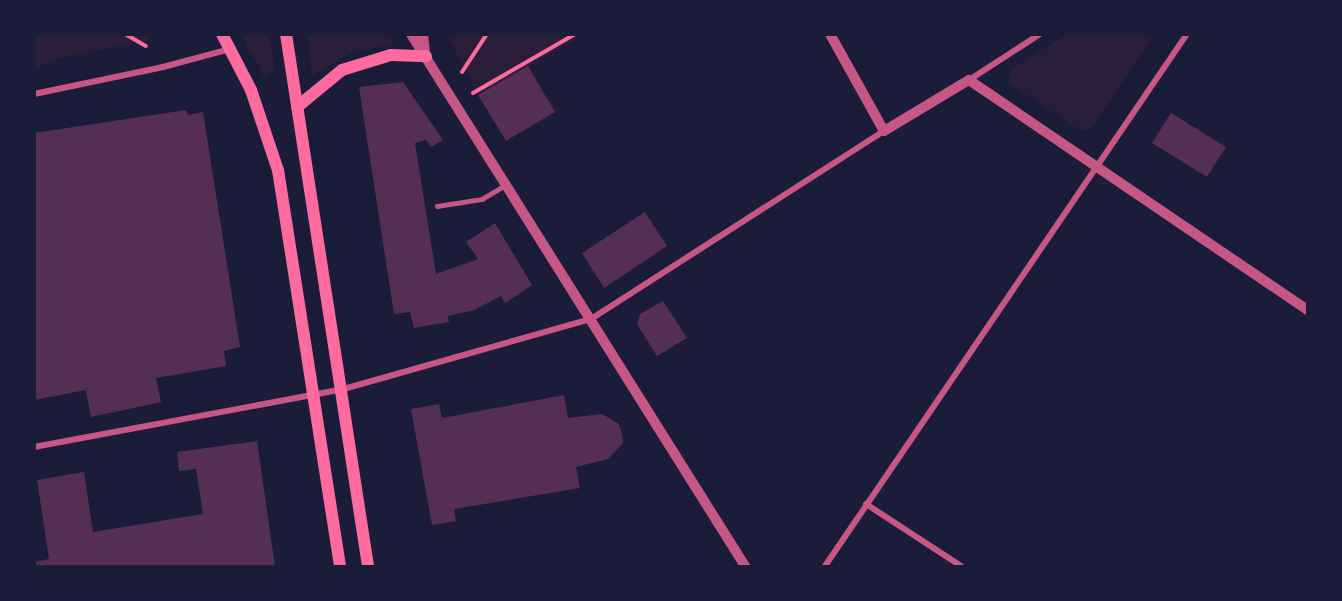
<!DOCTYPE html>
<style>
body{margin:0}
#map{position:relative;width:1342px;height:601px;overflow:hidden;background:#1b1b3a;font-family:Spectral,serif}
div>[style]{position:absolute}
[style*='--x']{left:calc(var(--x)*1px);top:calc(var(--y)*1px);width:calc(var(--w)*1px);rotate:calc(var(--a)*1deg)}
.green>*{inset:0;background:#2a1e3b}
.building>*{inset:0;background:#542f53}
.path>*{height:4px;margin:-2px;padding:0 2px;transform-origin:2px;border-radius:2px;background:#ff6b9d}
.service>*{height:4.5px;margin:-2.25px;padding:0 2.25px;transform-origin:2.25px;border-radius:2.25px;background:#c65784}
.minor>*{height:6px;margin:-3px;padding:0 3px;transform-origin:3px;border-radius:3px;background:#c65784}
.tertiary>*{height:10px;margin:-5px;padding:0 5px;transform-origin:5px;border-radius:5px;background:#c65784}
.secondary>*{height:12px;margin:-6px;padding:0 6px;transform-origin:6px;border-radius:6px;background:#ff6b9d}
span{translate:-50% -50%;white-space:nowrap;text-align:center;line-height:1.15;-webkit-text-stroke:6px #1b1b3a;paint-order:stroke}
.frame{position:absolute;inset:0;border:36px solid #1b1b3a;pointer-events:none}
</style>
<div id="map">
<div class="green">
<div style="clip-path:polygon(1067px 34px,1154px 35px,1092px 128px,1081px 131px,1010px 84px,1009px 75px,1014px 67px)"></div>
<div style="clip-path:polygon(35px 35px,150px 35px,149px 40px,52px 60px,35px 69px)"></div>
<div style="clip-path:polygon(241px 35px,269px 35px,275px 71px,264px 78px)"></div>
<div style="clip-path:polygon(307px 35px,389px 35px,393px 44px,351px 53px,312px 76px)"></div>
<div style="clip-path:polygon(446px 35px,584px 35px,480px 94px)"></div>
</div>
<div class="building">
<div style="clip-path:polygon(528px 66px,555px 112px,506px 141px,478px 95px)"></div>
<div style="clip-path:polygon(403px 82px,443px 140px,431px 147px,426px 140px,415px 143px,436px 274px,478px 259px,466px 242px,495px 223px,532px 285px,505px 303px,501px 296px,474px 310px,448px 316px,449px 322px,414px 328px,410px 312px,394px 314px,359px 87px)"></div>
<div style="clip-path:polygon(186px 110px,188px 115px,203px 112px,240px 347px,224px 351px,226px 366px,156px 378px,161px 402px,91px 417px,86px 390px,34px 400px,34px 133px)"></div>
<div style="clip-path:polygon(1171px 113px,1226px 147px,1207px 177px,1152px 143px)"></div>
<div style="clip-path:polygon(645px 212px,667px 246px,604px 288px,582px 253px)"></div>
<div style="clip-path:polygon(663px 301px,687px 338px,657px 356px,637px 324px,640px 314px)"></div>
<div style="clip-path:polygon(564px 395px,568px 418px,602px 414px,618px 423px,622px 433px,623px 443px,608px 459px,576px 467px,580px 488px,454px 509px,456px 521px,432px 525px,411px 409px,439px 404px,442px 418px)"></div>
<div style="clip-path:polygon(257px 441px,275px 566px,34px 566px,34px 562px,49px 559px,37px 480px,84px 472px,93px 532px,203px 514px,196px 469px,179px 471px,177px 452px)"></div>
</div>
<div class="path">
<div style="--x:125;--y:34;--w:24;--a:30"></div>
<div style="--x:462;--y:72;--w:45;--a:-56.7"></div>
<div style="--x:473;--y:93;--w:118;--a:-30"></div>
</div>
<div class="service">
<div style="--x:437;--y:206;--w:46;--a:-8.8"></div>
<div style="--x:482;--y:199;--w:27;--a:-31"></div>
</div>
<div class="minor">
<div style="--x:969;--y:80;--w:85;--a:-32.9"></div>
<div style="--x:34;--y:94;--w:132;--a:-11.8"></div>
<div style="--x:163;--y:67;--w:69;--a:-15"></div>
<div style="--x:34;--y:447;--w:311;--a:-10.6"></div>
<div style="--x:340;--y:390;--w:261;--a:-15.8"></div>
<div style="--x:591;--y:319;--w:348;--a:-32.7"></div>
<div style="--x:866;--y:504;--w:113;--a:33.1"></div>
<div style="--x:825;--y:566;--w:643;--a:-55.77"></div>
</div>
<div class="tertiary">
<div style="--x:411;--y:34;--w:628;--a:57.88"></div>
<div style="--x:423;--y:34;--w:19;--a:84"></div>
<div style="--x:830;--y:34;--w:111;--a:60.9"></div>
<div style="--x:884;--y:131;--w:99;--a:-31"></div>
<div style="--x:969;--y:80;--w:410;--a:34.2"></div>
</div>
<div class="secondary">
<div style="--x:222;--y:34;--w:63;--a:62.6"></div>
<div style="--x:251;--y:90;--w:84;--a:71.4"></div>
<div style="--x:278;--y:170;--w:401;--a:81.1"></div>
<div style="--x:286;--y:34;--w:538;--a:81.24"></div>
<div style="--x:297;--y:107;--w:58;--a:-39.4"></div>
<div style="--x:342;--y:70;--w:51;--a:-17"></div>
<div style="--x:391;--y:55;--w:35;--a:2"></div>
</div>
<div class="frame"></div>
</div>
